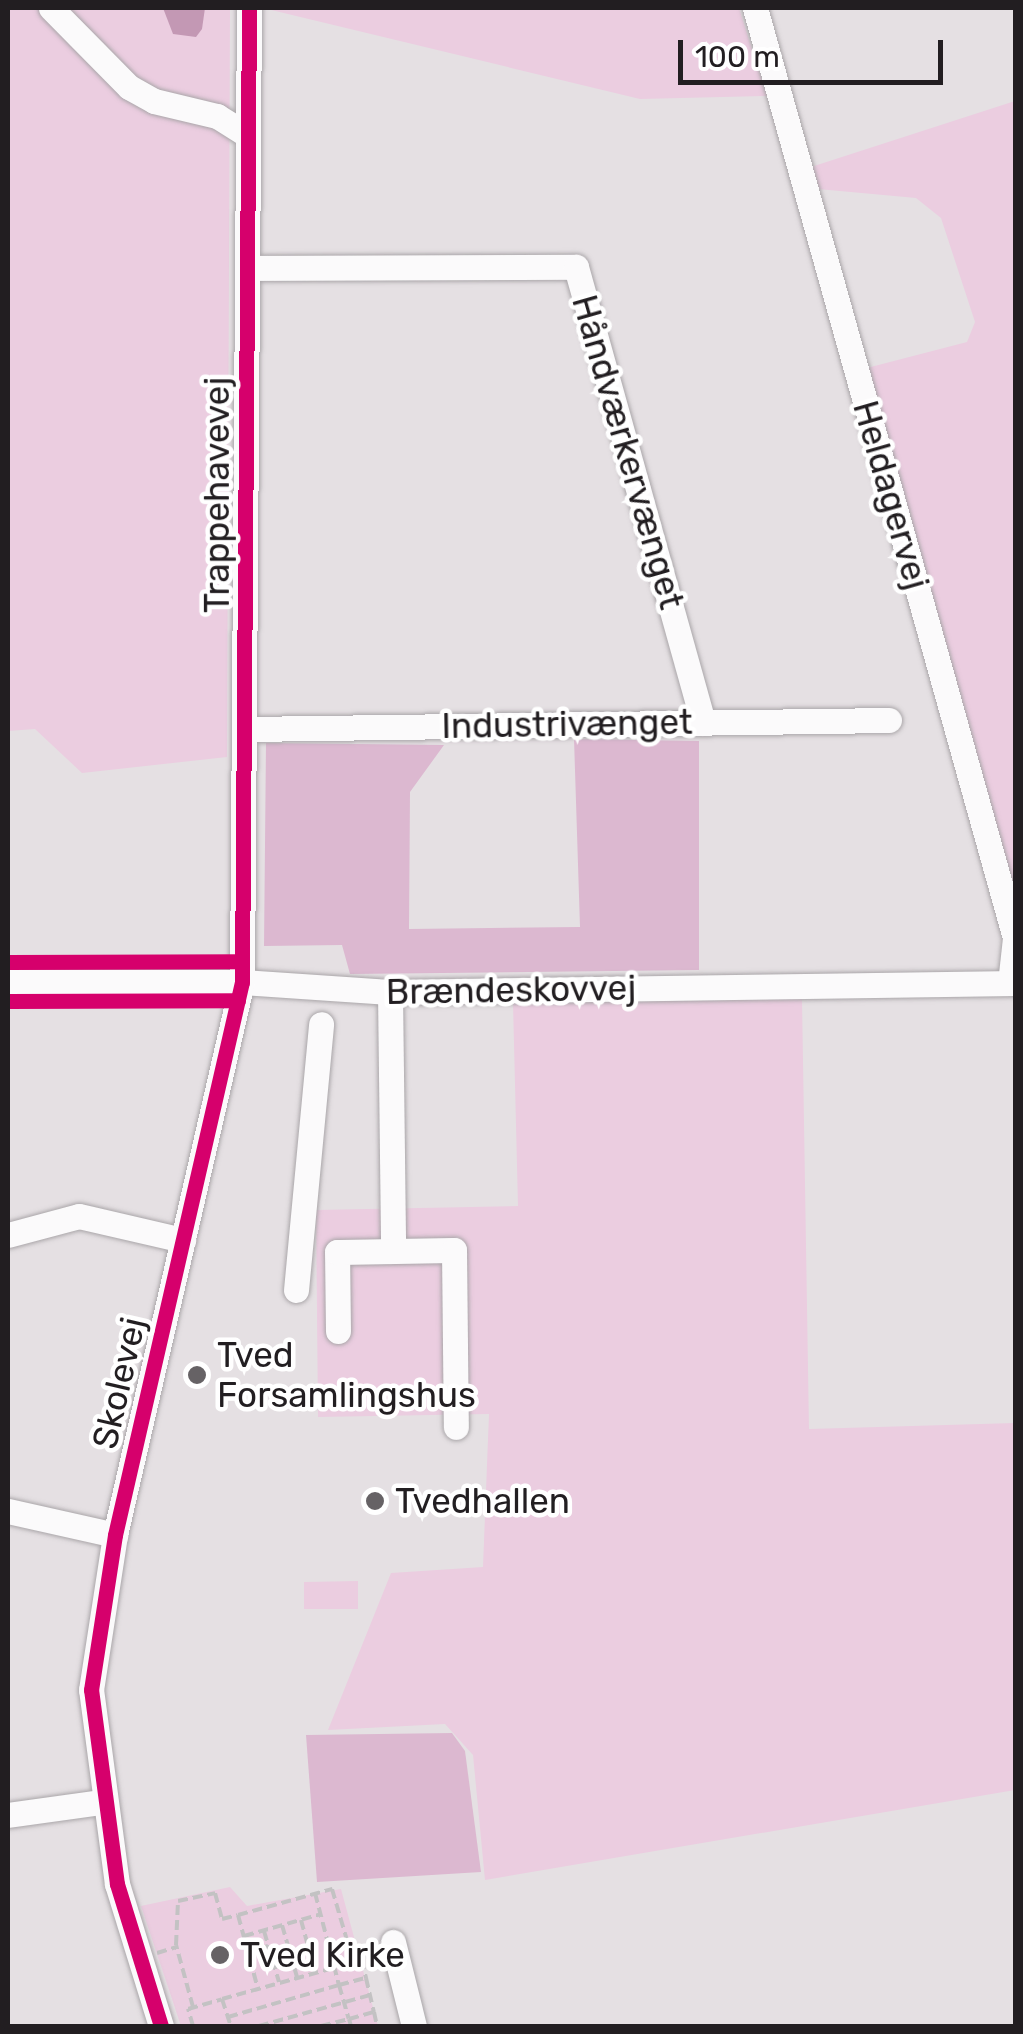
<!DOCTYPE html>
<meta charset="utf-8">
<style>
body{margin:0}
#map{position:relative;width:1023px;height:2034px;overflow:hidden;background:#e5e0e3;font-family:Rubik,sans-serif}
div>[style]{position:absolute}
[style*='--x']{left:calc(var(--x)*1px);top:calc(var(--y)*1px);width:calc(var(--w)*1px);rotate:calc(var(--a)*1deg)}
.green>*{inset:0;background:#ebcde0}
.forest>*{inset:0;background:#dcb8d0}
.water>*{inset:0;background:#c398b4}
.path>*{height:4px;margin-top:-2px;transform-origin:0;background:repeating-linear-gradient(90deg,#c3c2c3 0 10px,transparent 0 15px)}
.roads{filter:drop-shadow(0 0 2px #aaa6a9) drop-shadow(0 0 2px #aaa6a9)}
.minor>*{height:25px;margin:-12.5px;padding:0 12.5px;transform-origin:12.5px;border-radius:12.5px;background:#fbfafb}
.cycleway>*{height:15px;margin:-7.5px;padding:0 7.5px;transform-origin:7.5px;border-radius:7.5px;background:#d6006c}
.dots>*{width:28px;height:28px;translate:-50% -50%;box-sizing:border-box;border:5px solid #fff;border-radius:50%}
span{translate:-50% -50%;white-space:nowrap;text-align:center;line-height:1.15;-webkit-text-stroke:9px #fff;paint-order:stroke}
.street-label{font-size:35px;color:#221e21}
.poi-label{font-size:35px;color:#221e21}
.left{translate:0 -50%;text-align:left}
.frame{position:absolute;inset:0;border:10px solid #221e21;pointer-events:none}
.scale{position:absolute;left:678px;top:40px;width:265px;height:45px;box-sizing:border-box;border:5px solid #221e21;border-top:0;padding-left:12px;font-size:30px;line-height:35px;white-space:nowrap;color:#221e21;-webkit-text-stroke:8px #fff;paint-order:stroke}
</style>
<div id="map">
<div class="green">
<div style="clip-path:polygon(8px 8px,230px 8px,227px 757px,82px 773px,35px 729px,8px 731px)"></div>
<div style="clip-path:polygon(263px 8px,739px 8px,767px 96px,640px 99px)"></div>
<div style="clip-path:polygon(1015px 101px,1015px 889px,863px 369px,967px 342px,975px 322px,941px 218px,916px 198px,818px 189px,811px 167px)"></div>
<div style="clip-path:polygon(802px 999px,809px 1429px,1015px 1423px,1015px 1790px,485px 1880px,473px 1755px,445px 1724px,328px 1730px,391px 1573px,483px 1567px,489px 1414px,318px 1417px,316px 1210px,518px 1206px,513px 1003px)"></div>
<div style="clip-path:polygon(358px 1581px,358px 1609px,304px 1609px,304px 1582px)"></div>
<div style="clip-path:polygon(230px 1887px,247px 1906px,341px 1889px,378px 2026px,181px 2026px,141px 1906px)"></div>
</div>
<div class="forest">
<div style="clip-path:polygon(574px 739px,699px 741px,699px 970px,350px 974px,342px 945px,264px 946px,266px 743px,444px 745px,410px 792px,409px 929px,580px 927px)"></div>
<div style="clip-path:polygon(452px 1733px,465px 1751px,481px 1872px,317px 1882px,306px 1735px)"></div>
</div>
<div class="water">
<div style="clip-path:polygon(163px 8px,205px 8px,202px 29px,196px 37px,173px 34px)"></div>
</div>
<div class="path">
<div style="--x:315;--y:1893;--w:95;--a:75.4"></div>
<div style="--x:339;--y:1985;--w:28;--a:-15"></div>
<div style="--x:366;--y:1978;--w:35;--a:77"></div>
<div style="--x:238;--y:1915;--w:98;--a:-15.5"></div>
<div style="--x:332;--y:1889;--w:75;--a:73.7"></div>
<div style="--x:301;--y:1920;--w:54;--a:74.9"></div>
<div style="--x:282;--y:1925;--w:54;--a:73.9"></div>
<div style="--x:264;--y:1931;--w:53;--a:73.6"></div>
<div style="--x:244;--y:1936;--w:80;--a:-15.9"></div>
<div style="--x:249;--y:1952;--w:20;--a:-18"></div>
<div style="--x:157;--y:1953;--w:21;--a:-17"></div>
<div style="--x:361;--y:1960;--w:19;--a:74"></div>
<div style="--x:222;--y:1999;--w:160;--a:-15.6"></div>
<div style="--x:193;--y:2007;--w:64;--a:-105.3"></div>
<div style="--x:176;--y:1945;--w:44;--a:-87.4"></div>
<div style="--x:178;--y:1901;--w:38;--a:-12"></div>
<div style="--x:215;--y:1893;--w:27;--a:75"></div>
<div style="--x:222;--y:1919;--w:16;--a:-14"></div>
<div style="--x:238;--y:1915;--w:77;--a:74.9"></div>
<div style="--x:228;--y:2017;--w:116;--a:-16.1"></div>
<div style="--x:339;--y:1985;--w:35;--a:74"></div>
<div style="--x:349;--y:2019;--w:26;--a:-16"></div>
<div style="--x:374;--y:2012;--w:14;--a:78"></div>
<div style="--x:193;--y:2026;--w:18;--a:-106"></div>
<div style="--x:188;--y:2009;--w:35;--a:-16"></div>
<div style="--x:222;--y:1999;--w:28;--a:72"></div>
<div style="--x:259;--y:2026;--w:115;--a:-15.6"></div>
<div style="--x:321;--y:2026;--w:29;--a:-14"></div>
<div style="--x:349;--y:2019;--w:7;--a:74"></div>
</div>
<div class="roads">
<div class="minor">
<div style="--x:51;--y:8;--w:111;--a:45.4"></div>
<div style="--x:129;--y:87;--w:29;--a:29"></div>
<div style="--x:154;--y:101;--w:65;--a:13.4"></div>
<div style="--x:217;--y:116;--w:36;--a:32"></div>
<div style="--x:755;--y:8;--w:966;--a:74.38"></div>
<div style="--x:1015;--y:938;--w:45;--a:96.3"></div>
<div style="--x:248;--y:268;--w:328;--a:-0.2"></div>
<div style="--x:576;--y:267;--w:473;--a:74.4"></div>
<div style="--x:246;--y:729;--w:643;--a:-0.8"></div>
<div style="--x:8;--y:982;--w:234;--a:0"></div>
<div style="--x:242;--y:982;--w:148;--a:3.9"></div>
<div style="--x:390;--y:992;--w:626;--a:-0.82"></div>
<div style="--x:390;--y:992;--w:259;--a:89.3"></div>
<div style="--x:8;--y:1235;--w:73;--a:-15"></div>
<div style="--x:79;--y:1216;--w:107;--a:13"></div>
<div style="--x:296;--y:1290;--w:267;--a:-84.6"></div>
<div style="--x:338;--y:1331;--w:79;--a:-90.7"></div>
<div style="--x:337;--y:1252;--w:117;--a:-1"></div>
<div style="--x:454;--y:1250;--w:177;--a:89.4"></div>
<div style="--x:8;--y:1511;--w:110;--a:12.6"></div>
<div style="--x:8;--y:1815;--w:95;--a:-7.9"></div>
<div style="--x:393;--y:1942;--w:87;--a:76"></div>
<div style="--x:161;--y:2026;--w:149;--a:-107.2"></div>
<div style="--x:117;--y:1884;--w:196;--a:-97.6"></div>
<div style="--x:91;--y:1690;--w:157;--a:-81.2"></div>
<div style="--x:115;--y:1535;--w:567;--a:-77.07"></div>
<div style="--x:242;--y:982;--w:974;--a:-89.59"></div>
</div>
</div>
<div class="cycleway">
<div style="--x:8;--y:962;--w:234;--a:-0.2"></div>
<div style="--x:8;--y:1001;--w:230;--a:-0.2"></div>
<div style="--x:161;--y:2026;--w:149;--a:-107.2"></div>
<div style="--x:117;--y:1884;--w:196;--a:-97.6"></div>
<div style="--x:91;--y:1690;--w:157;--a:-81.2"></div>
<div style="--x:115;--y:1535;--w:567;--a:-77.07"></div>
<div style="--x:242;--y:982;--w:974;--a:-89.59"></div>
</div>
<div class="dots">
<div style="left:197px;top:1375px;background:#666265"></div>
<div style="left:375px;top:1501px;background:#666265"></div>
<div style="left:220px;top:1955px;background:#666265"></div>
</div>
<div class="street-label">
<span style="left:628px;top:452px;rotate:74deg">Håndværkervænget</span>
<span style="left:217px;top:495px;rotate:-90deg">Trappehavevej</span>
<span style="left:891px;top:495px;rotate:74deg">Heldagervej</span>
<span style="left:567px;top:724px;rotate:-1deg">Industrivænget</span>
<span style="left:511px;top:990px;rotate:-1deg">Brændeskovvej</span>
<span style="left:119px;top:1383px;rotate:-77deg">Skolevej</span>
</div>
<div class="poi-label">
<span class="left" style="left:217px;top:1375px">Tved<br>Forsamlingshus</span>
<span class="left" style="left:395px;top:1501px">Tvedhallen</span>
<span class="left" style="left:240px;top:1955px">Tved Kirke</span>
</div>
<div class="frame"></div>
<div class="scale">100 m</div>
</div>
